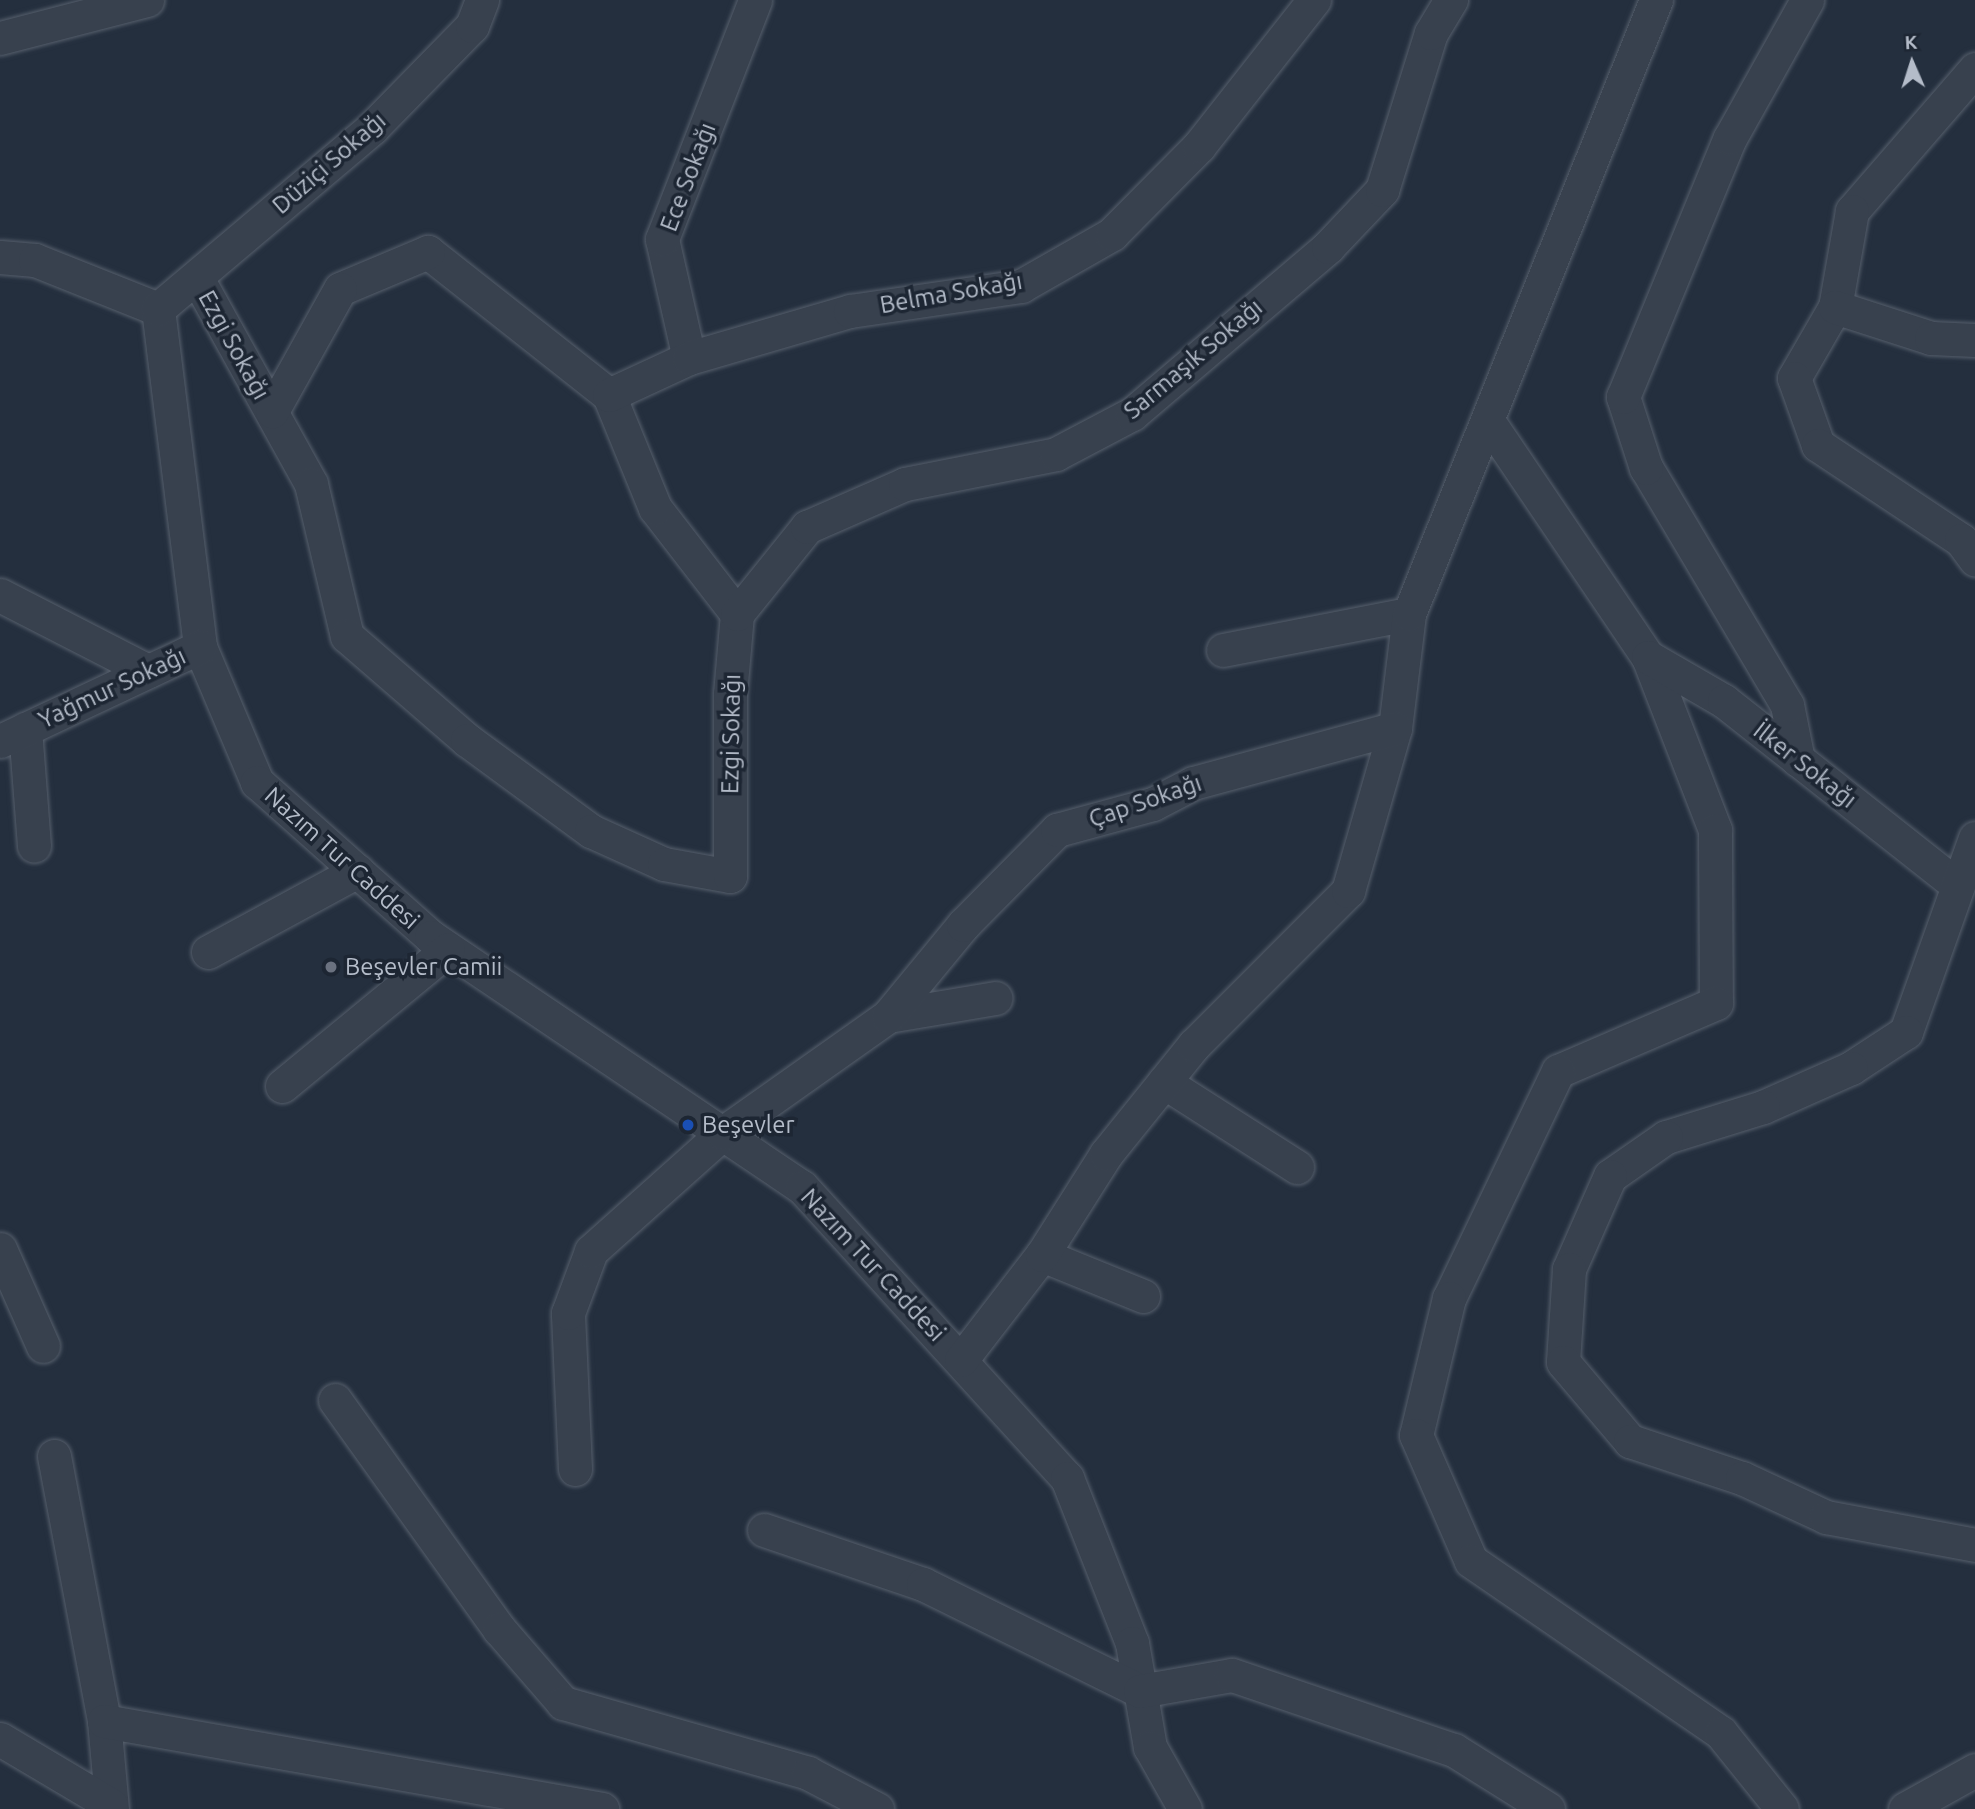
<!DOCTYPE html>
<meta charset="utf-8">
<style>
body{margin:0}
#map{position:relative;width:1975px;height:1809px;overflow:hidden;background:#242f3e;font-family:Ubuntu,sans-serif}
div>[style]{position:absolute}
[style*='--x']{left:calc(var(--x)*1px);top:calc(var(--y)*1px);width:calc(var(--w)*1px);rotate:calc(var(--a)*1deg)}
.roads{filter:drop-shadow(0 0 2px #565f6c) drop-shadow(0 0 2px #565f6c)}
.street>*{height:33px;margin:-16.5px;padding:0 16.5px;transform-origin:16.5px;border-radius:16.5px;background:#38414e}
.dots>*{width:19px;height:19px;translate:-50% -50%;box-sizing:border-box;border:4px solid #1d2633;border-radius:50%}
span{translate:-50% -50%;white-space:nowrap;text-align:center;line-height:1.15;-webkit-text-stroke:7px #1d2633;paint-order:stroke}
.street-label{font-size:24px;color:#b4bcc9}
.poi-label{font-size:24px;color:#b4bcc9}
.left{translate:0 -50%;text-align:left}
.north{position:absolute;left:1877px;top:28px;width:70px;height:70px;-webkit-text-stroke:5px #1d2633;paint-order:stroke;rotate:357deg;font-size:19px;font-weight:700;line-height:28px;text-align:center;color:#b4bcc9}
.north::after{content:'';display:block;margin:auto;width:24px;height:32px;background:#b4bcc9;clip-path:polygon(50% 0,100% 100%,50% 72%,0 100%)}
</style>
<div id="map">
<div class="roads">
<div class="street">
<div style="--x:0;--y:38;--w:152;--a:-14.5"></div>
<div style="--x:1975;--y:69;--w:188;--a:130.9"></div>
<div style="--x:1852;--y:211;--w:97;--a:100"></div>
<div style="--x:1835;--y:307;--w:82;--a:120"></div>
<div style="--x:1794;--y:378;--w:71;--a:70.3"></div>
<div style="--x:1818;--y:445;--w:172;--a:33.6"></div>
<div style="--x:1961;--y:540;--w:24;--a:54"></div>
<div style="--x:0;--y:257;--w:35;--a:5"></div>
<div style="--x:35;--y:260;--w:132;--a:21.7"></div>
<div style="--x:158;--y:309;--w:341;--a:82.9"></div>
<div style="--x:200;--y:647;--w:147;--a:67.1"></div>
<div style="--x:257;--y:782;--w:233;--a:41.7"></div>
<div style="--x:431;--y:937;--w:447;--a:34"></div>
<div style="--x:802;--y:1187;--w:394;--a:47.7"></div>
<div style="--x:1067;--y:1478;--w:177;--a:68.5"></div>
<div style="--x:1132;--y:1643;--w:106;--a:80.2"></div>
<div style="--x:1150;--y:1747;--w:71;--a:60.6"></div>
<div style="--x:197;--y:278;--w:235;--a:61"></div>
<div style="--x:311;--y:484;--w:156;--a:76.7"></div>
<div style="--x:347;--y:636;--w:159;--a:40.9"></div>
<div style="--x:467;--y:740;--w:154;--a:36.3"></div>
<div style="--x:591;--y:831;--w:80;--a:24.3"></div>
<div style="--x:664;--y:864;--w:67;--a:10.3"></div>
<div style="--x:730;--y:876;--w:182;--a:-90"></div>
<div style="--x:730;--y:694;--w:80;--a:-85"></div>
<div style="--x:737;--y:614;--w:134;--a:-127.7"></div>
<div style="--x:655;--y:508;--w:122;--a:-112.2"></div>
<div style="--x:609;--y:395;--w:231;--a:-141.7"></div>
<div style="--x:428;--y:252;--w:95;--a:157.2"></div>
<div style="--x:340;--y:289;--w:140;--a:119.1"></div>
<div style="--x:1835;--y:307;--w:101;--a:17.9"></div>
<div style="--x:1931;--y:338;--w:44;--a:2.6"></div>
<div style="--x:158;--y:309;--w:280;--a:-40.2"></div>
<div style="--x:372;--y:128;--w:143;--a:-45.6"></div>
<div style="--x:472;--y:26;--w:28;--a:-69"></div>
<div style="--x:689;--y:358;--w:122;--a:-102.8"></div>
<div style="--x:662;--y:239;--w:256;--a:-68.7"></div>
<div style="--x:609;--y:395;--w:88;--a:-24.8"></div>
<div style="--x:689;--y:358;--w:168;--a:-16.3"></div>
<div style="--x:850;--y:311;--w:173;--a:-8.3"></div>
<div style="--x:1021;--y:286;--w:105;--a:-29.7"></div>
<div style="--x:1112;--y:234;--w:124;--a:-45.3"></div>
<div style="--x:1199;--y:146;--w:186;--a:-51.8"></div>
<div style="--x:1488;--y:421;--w:285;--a:55.9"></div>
<div style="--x:1648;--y:657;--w:186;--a:68.8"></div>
<div style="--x:1715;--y:830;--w:173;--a:89.7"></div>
<div style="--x:1716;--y:1003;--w:172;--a:156.7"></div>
<div style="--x:1558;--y:1071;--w:252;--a:115.6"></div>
<div style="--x:1449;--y:1298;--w:141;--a:103.5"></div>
<div style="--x:1416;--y:1435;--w:137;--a:66.4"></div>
<div style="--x:1471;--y:1561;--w:303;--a:34.5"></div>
<div style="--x:1721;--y:1733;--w:97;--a:51.2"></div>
<div style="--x:0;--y:595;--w:166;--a:27.2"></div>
<div style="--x:737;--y:614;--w:112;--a:-51.2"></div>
<div style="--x:807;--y:527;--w:107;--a:-23.7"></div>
<div style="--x:905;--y:484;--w:154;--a:-11.2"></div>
<div style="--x:1056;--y:454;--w:86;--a:-27.8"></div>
<div style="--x:1132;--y:414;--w:257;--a:-40.4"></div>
<div style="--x:1328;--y:247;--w:79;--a:-46.5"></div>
<div style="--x:1382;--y:190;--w:164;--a:-72.7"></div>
<div style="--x:1431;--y:33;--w:39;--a:-59"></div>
<div style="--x:1223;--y:650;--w:189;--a:-11"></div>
<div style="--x:1648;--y:657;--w:88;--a:30.1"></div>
<div style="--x:1724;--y:701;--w:295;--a:38.3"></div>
<div style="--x:25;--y:729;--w:117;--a:85.6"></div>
<div style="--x:0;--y:741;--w:221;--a:-25.2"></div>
<div style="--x:1798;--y:760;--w:56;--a:-101.3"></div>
<div style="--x:1787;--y:705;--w:276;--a:-120.7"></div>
<div style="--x:1646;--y:468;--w:75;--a:-107.9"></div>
<div style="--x:1623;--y:397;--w:280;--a:-67.6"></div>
<div style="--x:1730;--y:138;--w:158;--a:-60.8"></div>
<div style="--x:1975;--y:838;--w:206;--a:109.6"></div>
<div style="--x:1906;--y:1032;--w:66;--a:146.8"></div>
<div style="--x:1851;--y:1068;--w:96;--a:156.1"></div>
<div style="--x:1763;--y:1107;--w:102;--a:162.8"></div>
<div style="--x:1666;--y:1137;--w:68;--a:145.1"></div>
<div style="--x:1610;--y:1176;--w:102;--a:113.8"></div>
<div style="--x:1569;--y:1269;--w:93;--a:93.7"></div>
<div style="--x:1563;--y:1362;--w:104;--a:49.7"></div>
<div style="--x:1630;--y:1441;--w:118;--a:18.3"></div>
<div style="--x:1742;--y:1478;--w:93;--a:24.9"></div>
<div style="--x:1826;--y:1517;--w:152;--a:10.6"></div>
<div style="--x:208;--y:952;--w:170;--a:-28.5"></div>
<div style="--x:888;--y:1016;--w:109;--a:-9.5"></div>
<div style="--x:1164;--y:1082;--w:158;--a:32.6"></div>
<div style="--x:282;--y:1086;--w:215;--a:-39.5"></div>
<div style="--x:0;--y:1249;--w:106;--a:66.1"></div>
<div style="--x:1042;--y:1255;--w:109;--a:22.1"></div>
<div style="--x:961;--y:1360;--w:133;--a:-52.4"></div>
<div style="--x:1042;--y:1255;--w:120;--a:-57.6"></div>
<div style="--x:1106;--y:1154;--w:140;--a:-51.1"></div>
<div style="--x:1194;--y:1045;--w:218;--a:-45"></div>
<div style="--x:1348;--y:891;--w:170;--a:-73.9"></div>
<div style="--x:1395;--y:728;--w:115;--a:-83"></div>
<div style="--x:1409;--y:614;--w:662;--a:-68.09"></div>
<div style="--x:335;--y:1400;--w:282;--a:54.4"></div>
<div style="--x:499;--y:1629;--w:98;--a:49.1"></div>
<div style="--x:563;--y:1703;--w:255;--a:15.9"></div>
<div style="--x:808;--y:1773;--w:78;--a:27.6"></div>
<div style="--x:54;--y:1456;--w:270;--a:79.3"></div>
<div style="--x:104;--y:1721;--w:88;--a:84.8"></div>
<div style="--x:575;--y:1469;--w:156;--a:-92.6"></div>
<div style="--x:568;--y:1313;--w:66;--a:-69.6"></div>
<div style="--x:591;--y:1251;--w:177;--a:-41.8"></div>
<div style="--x:723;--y:1133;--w:202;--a:-35.3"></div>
<div style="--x:888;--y:1016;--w:118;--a:-50.5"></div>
<div style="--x:963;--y:925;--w:134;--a:-45.3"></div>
<div style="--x:1057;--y:830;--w:99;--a:-15.2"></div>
<div style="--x:1153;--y:804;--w:45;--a:-27.7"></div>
<div style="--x:1193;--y:783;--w:209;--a:-15.2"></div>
<div style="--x:764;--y:1530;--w:168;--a:18.8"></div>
<div style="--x:923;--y:1584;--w:242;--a:26.2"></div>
<div style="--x:1140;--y:1691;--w:93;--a:-9.9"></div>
<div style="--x:1232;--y:1675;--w:234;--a:18.7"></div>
<div style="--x:1454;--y:1750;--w:111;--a:32.1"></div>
<div style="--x:104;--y:1721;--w:506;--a:10.02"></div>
<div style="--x:0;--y:1739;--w:129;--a:30.7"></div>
<div style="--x:1905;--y:1809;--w:80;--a:-29.1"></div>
</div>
</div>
<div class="dots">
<div style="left:331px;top:967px;background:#6b7280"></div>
<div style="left:688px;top:1125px;background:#1a4fb4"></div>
</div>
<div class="street-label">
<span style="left:329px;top:163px;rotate:-41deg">Düziçi Sokağı</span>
<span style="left:688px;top:177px;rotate:-69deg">Ece Sokağı</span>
<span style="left:951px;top:293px;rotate:-10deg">Belma Sokağı</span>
<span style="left:234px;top:345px;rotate:61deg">Ezgi Sokağı</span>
<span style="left:1193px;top:359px;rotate:-40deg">Sarmaşık Sokağı</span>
<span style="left:112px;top:688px;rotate:-25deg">Yağmur Sokağı</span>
<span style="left:731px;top:734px;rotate:-89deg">Ezgi Sokağı</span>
<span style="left:1805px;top:765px;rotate:38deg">İlker Sokağı</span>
<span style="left:1145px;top:801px;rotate:-19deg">Çap Sokağı</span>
<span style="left:342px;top:858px;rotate:42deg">Nazım Tur Caddesi</span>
<span style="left:873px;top:1265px;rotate:47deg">Nazım Tur Caddesi</span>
</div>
<div class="poi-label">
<span class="left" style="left:345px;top:967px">Beşevler Camii</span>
<span class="left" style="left:702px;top:1125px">Beşevler</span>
</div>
<div class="north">K</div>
</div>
